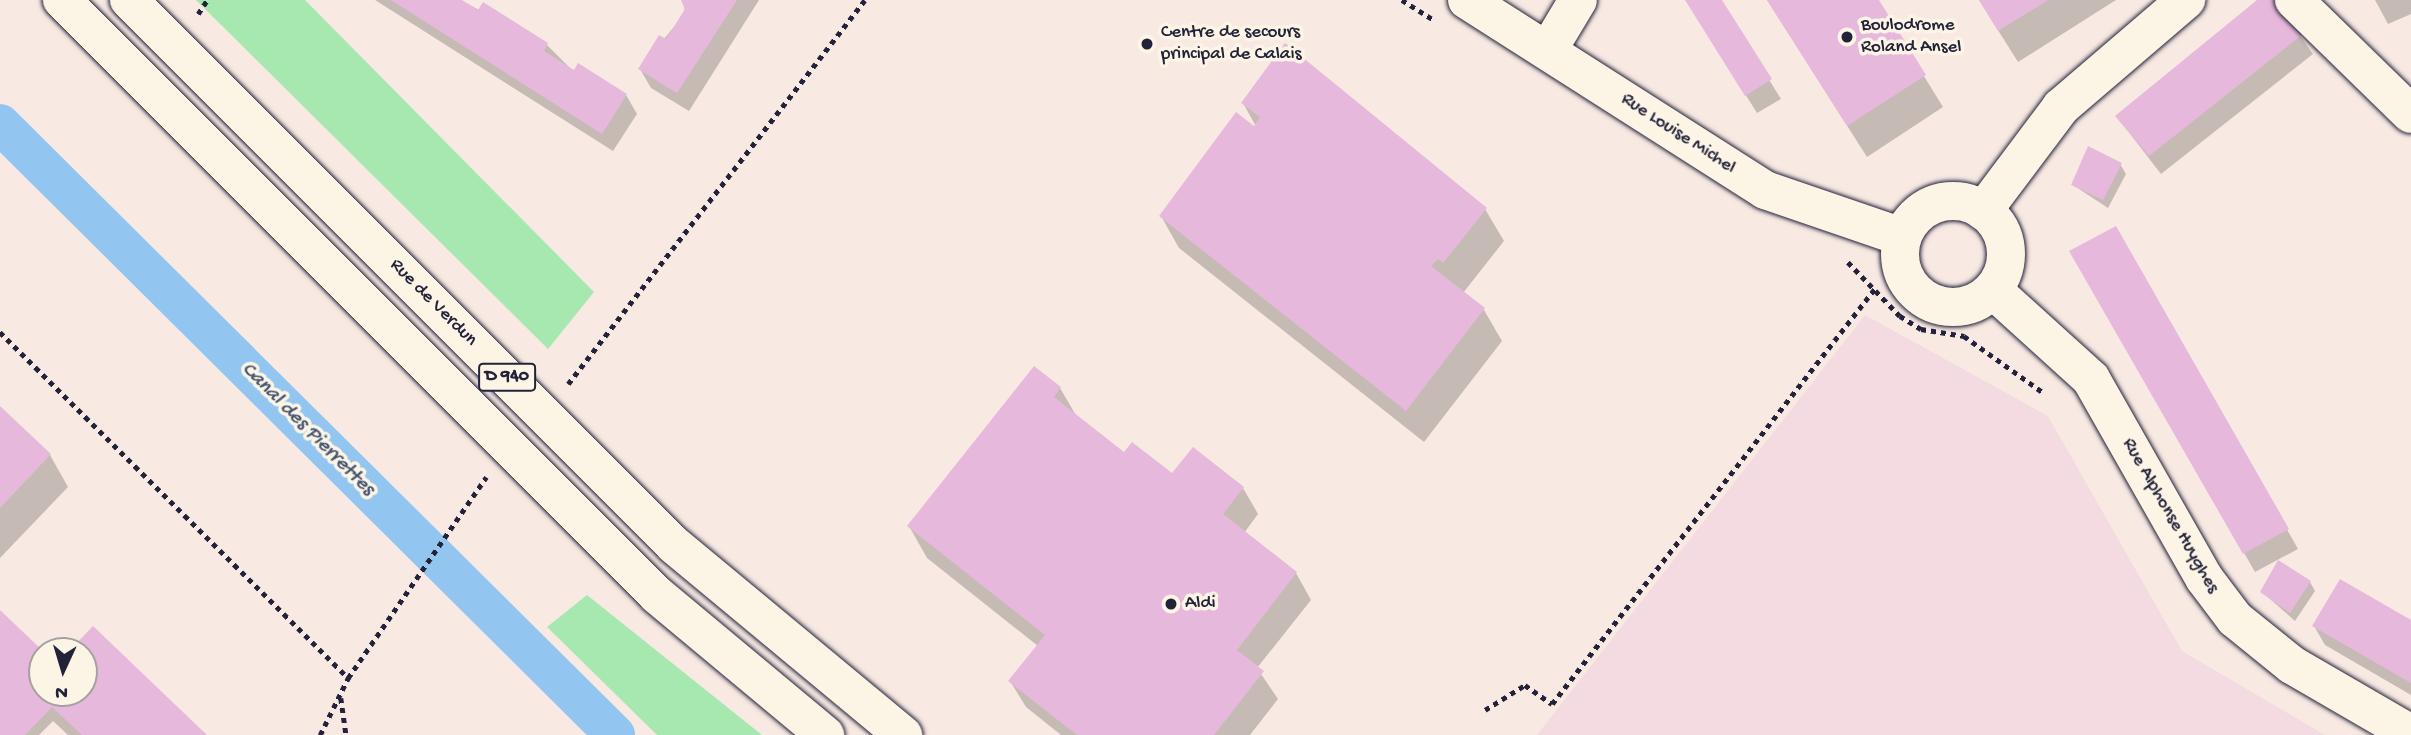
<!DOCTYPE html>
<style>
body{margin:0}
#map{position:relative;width:2411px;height:735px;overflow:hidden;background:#f8e9e3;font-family:"Gochi Hand",sans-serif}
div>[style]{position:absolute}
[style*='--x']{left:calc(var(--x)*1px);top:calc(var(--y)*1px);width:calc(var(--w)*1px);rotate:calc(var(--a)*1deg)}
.built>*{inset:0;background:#f3dbe1}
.green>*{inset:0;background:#a7e8b0}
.shadow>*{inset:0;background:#0003}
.canal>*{height:40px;margin:-20px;padding:0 20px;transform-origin:20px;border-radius:20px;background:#92c5ef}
.building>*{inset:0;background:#e6b9dc}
.path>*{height:4.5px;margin-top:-2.25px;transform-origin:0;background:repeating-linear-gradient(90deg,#22223b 0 5px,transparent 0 10px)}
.roads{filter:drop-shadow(0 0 2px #22223b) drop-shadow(0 0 2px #22223b)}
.minor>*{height:38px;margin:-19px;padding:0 19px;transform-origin:19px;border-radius:19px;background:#fcf5e5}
.minor>.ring{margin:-19px;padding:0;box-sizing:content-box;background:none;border:38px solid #fcf5e5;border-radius:50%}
.major>*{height:38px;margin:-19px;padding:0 19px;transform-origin:19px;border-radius:19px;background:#fcf5e5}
.dots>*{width:19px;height:19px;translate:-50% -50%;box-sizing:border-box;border:4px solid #fcf5e5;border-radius:50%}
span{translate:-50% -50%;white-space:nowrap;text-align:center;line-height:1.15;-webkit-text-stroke:7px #fcf5e5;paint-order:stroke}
.shield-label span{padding:2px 5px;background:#fcf5e5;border:2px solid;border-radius:5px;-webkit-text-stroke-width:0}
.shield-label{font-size:18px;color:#22223b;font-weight:700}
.poi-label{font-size:19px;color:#22223b}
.left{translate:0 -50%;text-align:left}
.street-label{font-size:19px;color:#22223b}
.water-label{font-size:21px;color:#445371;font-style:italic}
.north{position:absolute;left:28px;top:637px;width:70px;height:70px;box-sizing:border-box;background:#fcf5e5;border:2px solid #a5a1a1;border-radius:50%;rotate:184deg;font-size:19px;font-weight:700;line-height:28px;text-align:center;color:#22223b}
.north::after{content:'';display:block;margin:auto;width:24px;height:32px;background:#22223b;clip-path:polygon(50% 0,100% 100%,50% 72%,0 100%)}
</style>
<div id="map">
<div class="built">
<div style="clip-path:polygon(1865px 315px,2048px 416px,2182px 651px,2325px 735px,1537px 735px)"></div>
</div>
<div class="green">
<div style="clip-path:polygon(196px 0,305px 0,594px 292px,548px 349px)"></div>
<div style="clip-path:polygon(587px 595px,762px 735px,657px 735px,547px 627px)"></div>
</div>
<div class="shadow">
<div style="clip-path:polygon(375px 0,460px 0,547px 45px,574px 72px,626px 95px,637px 114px,613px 151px)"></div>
<div style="clip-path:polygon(683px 0,759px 0,689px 111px,651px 88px,640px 69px,685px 13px)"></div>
<div style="clip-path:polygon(1686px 0,1720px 0,1781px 99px,1757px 113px)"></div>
<div style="clip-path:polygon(1767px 0,1877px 0,1943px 107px,1867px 157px)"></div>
<div style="clip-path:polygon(1979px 0,2116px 0,2018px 62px)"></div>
<div style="clip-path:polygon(2260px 0,2274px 0,2313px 54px,2161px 174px,2117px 117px)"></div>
<div style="clip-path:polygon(2375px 0,2411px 0,2411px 14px,2388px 24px)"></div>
<div style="clip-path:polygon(1243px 103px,1485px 209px,1504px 241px,1463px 293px,1484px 310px,1502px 341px,1424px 442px,1179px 248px,1161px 216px,1259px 132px)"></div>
<div style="clip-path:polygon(2120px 164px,2126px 174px,2108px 208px,2073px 185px)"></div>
<div style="clip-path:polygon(2116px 228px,2298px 549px,2255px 572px,2072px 252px)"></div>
<div style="clip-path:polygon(1034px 368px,1060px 388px,1077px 417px,1124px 455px,1172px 476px,1243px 488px,1258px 514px,1244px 533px,1296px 573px,1311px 600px,1257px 668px,1278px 699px,1250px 735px,1061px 735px,1026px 707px,1010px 681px,1038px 646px,927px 558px,909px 526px)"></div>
<div style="clip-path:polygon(0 408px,50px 455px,68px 487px,0 558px)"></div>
<div style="clip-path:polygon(2310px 582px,2315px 591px,2295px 621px,2262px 592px)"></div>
<div style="clip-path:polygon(0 613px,42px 653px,42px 693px,84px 693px,84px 651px,71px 651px,93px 629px,204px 735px,68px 735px,53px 721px,39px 735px,0 735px)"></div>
<div style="clip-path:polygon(2411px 622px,2411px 695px,2325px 645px,2314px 626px)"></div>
</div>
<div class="canal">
<div style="--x:0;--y:124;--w:867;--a:44.81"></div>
</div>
<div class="building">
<div style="clip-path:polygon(391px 0,462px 0,478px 10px,483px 2px,548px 43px,544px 51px,574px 70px,578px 63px,627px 94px,602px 134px)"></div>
<div style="clip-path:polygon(681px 0,737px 0,677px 93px,638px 69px,659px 35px,666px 39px,675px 25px,685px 9px)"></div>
<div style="clip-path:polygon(1685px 0,1722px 0,1772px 79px,1745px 96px)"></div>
<div style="clip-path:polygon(1767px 0,1879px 0,1926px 75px,1847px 126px)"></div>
<div style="clip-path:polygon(1979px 0,2048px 0,1998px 31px)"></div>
<div style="clip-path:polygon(2257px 0,2276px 0,2303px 34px,2149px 156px,2115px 116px)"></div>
<div style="clip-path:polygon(1285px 43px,1487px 208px,1443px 263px,1438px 259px,1431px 266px,1485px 308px,1406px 411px,1159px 216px,1236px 112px,1254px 126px,1260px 117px,1241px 103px)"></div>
<div style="clip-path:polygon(2088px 146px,2122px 163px,2103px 200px,2071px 185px)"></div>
<div style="clip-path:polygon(2116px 226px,2289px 529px,2243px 554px,2069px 251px)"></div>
<div style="clip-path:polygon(1034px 366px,1061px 387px,1054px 397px,1124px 452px,1132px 442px,1172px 473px,1193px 447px,1244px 487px,1223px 514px,1297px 572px,1237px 650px,1264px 671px,1214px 735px,1077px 735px,1008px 681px,1045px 635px,907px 526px)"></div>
<div style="clip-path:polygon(0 406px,51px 454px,0 508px)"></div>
<div style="clip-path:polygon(2278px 560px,2311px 581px,2290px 613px,2260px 592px)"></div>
<div style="clip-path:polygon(2340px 579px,2411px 620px,2411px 683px,2312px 626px)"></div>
<div style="clip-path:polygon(0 610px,42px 650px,42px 693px,84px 693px,84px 651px,69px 651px,93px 626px,207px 735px,82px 735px,52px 707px,25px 735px,0 735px)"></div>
</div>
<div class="path">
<div style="--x:1402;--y:0;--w:38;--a:32"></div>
<div style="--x:198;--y:14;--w:17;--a:-57"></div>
<div style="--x:1848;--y:262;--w:75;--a:46.1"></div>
<div style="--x:1900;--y:316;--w:25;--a:32"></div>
<div style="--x:1921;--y:329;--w:44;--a:9.2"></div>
<div style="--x:1964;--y:336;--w:98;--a:35.5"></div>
<div style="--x:0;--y:332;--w:491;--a:44.8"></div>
<div style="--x:568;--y:384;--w:485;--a:-52.3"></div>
<div style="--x:341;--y:698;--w:37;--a:82"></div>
<div style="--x:1485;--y:710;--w:47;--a:-32"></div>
<div style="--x:1525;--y:685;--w:33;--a:35"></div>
<div style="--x:1552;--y:704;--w:528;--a:-52.15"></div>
<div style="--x:320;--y:735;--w:64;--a:-63.8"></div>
<div style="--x:348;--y:678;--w:244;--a:-55.5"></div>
</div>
<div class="roads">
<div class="minor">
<div style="--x:1467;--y:0;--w:353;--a:32.5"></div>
<div style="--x:1765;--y:190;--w:145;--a:18.9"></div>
<div style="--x:2294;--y:0;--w:163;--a:44.3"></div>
<div style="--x:1548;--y:50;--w:58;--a:-59"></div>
<div class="ring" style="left:1900px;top:201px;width:68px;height:68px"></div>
<div style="--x:1983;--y:211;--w:130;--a:-53.1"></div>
<div style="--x:2061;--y:107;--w:165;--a:-40.6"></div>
<div style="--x:1993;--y:290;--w:132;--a:42.2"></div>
<div style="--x:2091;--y:379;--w:229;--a:60.4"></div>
<div style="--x:2204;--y:578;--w:51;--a:52.9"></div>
<div style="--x:2235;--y:619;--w:73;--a:38.9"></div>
<div style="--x:2292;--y:665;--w:138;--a:30.1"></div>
</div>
<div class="major">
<div style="--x:62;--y:0;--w:841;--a:45"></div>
<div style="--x:657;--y:595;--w:219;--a:39.8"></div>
<div style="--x:129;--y:0;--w:771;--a:45"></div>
<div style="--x:674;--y:545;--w:298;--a:39.7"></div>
</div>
</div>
<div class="dots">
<div style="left:1847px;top:37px;background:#22223b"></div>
<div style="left:1147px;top:44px;background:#22223b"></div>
<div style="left:1171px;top:604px;background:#22223b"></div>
</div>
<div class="shield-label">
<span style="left:507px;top:377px">D 940</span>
</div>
<div class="poi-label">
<span class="left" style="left:1861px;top:37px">Boulodrome<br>Roland Ansel</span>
<span class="left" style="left:1161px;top:44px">Centre de secours<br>principal de Calais</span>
<span class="left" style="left:1185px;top:604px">Aldi</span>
</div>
<div class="street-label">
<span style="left:1678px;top:134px;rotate:33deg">Rue Louise Michel</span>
<span style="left:433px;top:303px;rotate:45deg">Rue de Verdun</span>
<span style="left:2170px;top:516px;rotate:60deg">Rue Alphonse Huyghes</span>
</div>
<div class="water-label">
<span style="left:307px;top:430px;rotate:45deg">Canal des Pierrettes</span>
</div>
<div class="north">N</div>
</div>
